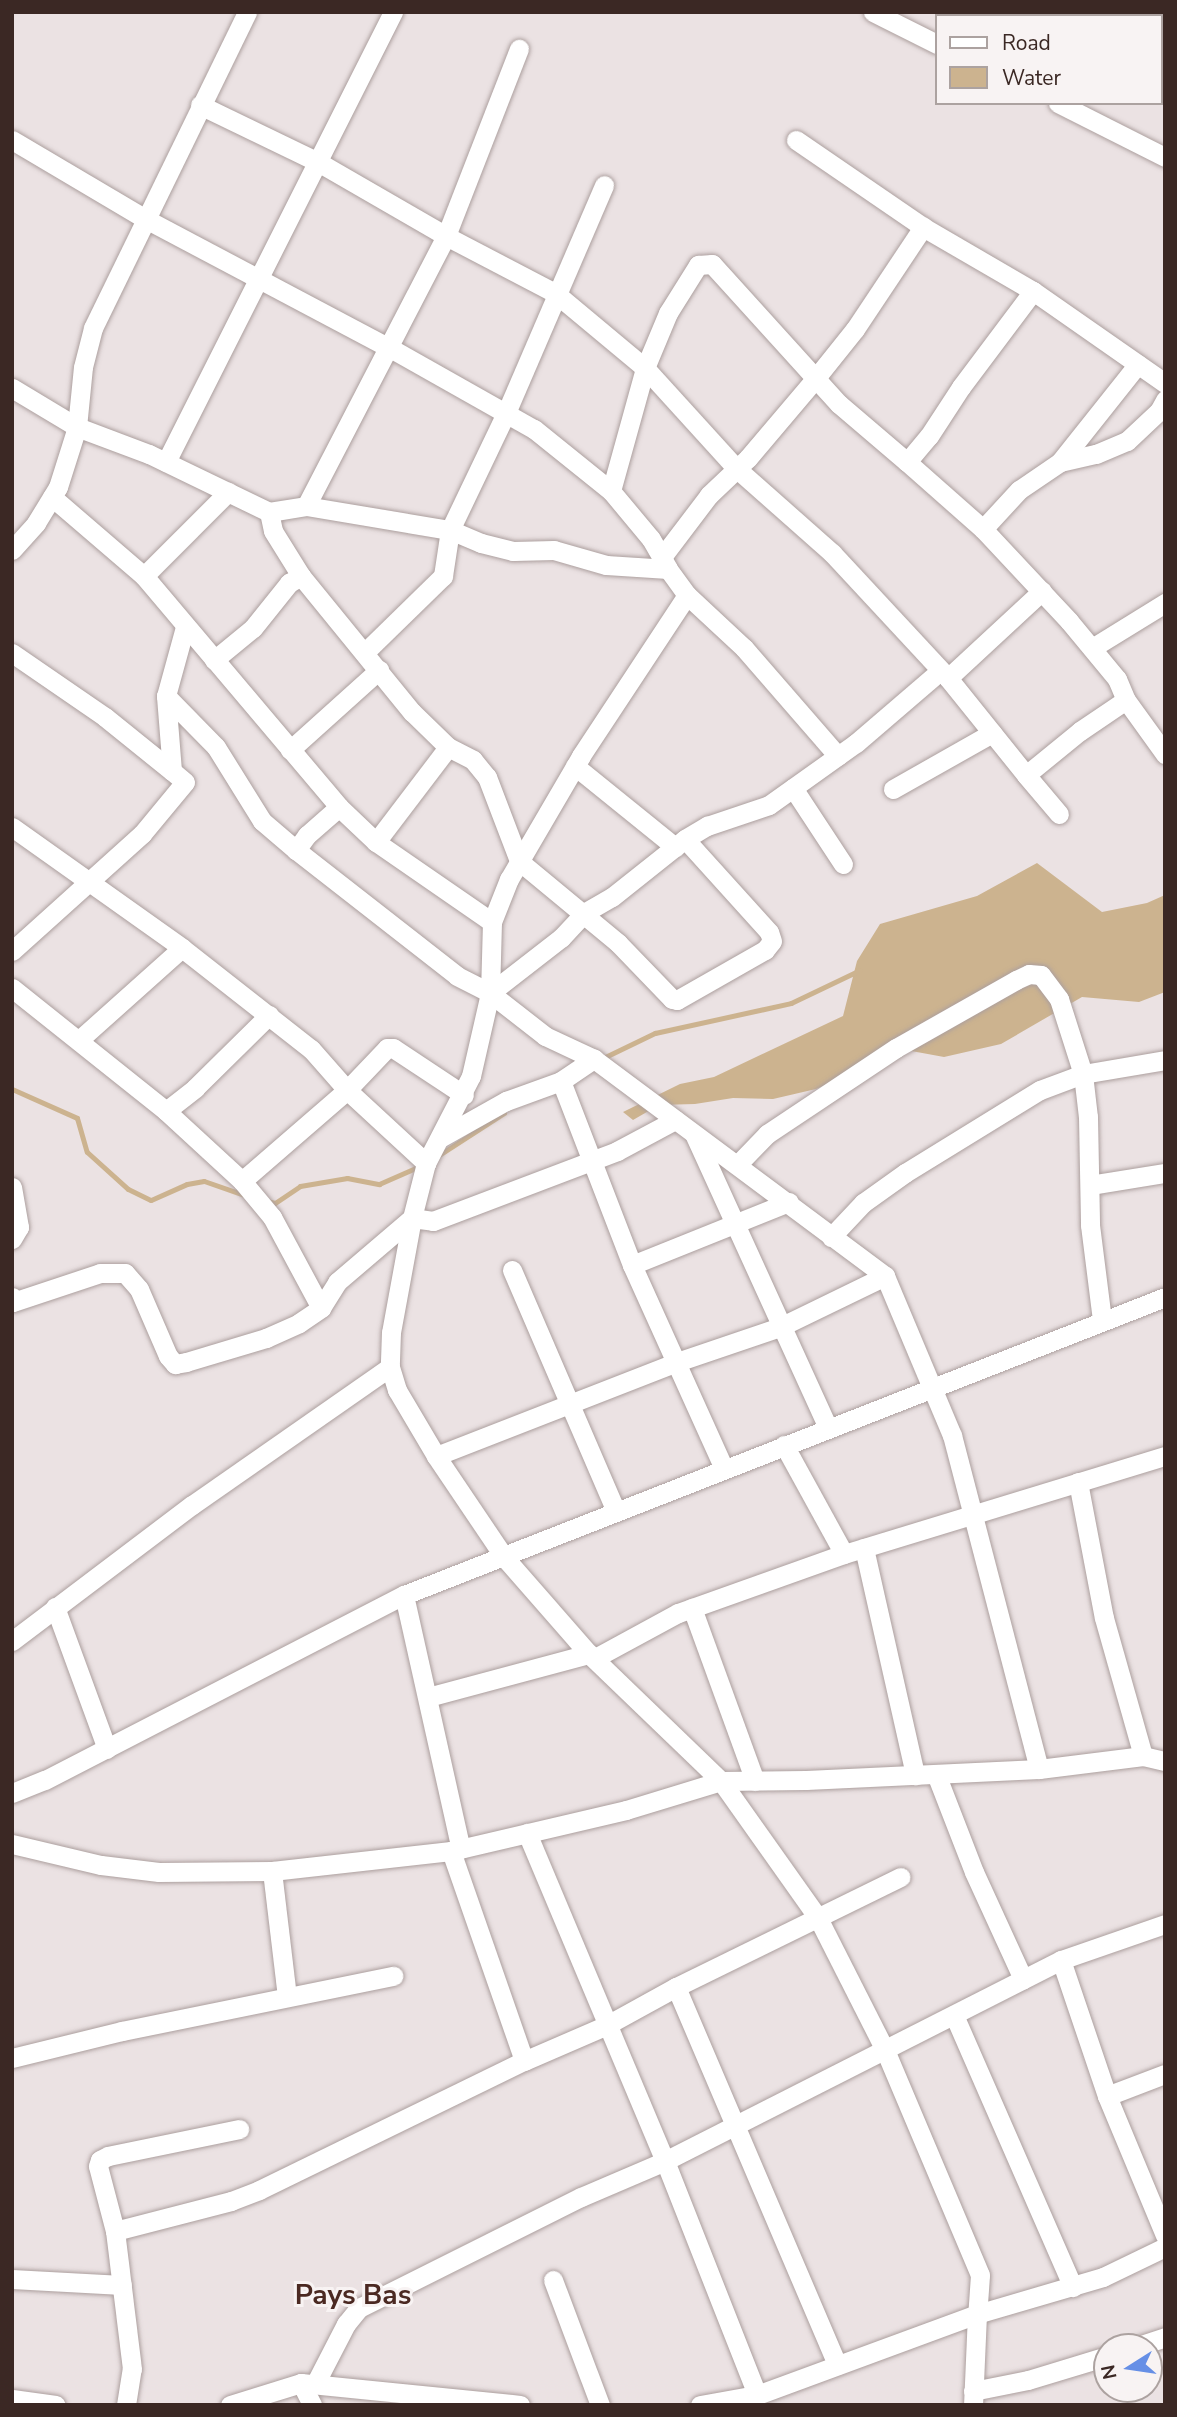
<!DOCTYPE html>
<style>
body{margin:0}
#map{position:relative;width:1177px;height:2417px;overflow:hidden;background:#ebe2e3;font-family:"Nunito Sans",sans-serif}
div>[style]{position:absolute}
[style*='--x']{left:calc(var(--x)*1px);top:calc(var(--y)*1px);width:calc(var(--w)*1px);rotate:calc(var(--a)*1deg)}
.water>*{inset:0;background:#ccb38f}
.stream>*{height:5px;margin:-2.5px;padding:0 2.5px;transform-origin:2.5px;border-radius:2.5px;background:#ccb38f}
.roads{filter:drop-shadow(0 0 2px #ac9f9e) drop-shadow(0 0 2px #ac9f9e)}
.street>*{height:19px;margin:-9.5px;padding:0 9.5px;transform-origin:9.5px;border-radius:9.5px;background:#fff}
span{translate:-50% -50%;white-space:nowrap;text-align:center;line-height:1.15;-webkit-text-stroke:6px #f8f3f3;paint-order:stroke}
.district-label{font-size:28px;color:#4b2922;font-weight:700}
.frame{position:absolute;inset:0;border:14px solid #3b2824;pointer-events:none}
.legend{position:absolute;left:935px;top:14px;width:228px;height:91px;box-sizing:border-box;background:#f8f3f3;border:2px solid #aca2a0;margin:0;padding:9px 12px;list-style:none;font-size:21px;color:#3b2824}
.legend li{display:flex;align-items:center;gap:14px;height:35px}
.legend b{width:35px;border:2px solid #aca2a0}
.north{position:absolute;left:1093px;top:2333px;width:70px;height:70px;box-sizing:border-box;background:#f8f3f3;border:2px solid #aca2a0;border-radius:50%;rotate:258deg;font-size:19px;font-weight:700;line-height:28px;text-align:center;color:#3b2824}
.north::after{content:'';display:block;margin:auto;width:24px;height:32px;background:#668fe6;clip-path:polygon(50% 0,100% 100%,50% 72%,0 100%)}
</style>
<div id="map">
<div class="water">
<div style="clip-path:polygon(1037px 863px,1102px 912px,1147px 903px,1165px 895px,1165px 992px,1139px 1002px,1082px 997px,1001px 1044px,944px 1057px,906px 1050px,816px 1089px,773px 1099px,733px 1098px,695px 1104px,659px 1105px,633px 1120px,623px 1112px,680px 1084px,714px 1077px,843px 1016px,857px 961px,880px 924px,977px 896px)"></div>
</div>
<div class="stream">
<div style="--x:603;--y:1058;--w:58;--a:-25.7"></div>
<div style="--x:655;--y:1033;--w:139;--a:-12.4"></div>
<div style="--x:791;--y:1003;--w:76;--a:-25.6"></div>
<div style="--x:12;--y:1089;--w:71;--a:24"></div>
<div style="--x:77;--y:1118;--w:35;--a:74"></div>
<div style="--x:87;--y:1152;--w:55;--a:42.1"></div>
<div style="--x:128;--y:1189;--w:25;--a:26"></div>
<div style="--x:151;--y:1200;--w:39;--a:-24"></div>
<div style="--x:187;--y:1184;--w:17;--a:-10"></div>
<div style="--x:204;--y:1181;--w:46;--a:19.2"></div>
<div style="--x:436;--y:1157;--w:81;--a:-32.9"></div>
<div style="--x:267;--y:1201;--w:8;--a:14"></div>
<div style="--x:275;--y:1203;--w:30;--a:-34"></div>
<div style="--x:300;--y:1186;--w:48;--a:-9.7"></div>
<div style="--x:347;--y:1178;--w:33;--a:11"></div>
<div style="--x:379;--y:1184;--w:43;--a:-23.6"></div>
</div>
<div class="roads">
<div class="street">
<div style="--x:873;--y:12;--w:72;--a:26.6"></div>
<div style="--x:1151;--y:12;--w:10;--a:24"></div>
<div style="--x:1124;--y:16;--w:10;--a:-24"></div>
<div style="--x:1058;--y:103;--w:120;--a:26.8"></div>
<div style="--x:200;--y:105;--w:131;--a:25.8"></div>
<div style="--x:318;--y:162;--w:148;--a:30"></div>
<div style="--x:446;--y:236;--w:123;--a:27.6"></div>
<div style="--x:555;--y:293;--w:117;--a:39.8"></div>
<div style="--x:645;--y:368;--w:137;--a:47.7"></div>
<div style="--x:737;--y:469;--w:127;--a:41.5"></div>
<div style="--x:832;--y:553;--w:171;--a:47.1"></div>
<div style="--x:948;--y:678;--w:124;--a:51.2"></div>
<div style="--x:1026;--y:775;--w:70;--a:-39.2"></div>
<div style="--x:1080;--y:731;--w:55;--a:-34"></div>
<div style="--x:12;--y:140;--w:153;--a:30.6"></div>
<div style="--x:144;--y:218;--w:278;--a:27.9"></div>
<div style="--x:390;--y:348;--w:165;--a:29.4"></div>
<div style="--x:534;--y:429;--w:99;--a:38.8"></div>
<div style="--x:611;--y:491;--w:62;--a:50.2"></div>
<div style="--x:651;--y:539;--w:34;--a:60"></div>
<div style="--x:668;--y:569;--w:62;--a:-176.3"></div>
<div style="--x:606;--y:565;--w:54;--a:-163.9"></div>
<div style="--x:554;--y:550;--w:41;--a:178.6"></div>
<div style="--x:513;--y:551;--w:33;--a:-166"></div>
<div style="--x:481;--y:543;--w:34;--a:-157"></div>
<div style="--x:450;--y:530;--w:47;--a:98.7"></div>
<div style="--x:443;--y:576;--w:110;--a:135.7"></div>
<div style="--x:796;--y:140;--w:154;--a:34.4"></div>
<div style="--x:923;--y:227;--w:127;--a:30.2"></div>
<div style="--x:1033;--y:291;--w:161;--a:34.9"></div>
<div style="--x:12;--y:388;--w:76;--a:31"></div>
<div style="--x:77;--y:427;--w:77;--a:20.6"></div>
<div style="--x:149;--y:454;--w:133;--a:25.8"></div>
<div style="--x:269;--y:512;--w:19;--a:78"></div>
<div style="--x:273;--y:531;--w:53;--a:58.1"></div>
<div style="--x:301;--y:576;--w:176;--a:50.8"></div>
<div style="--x:412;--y:712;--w:50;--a:44.2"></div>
<div style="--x:448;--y:747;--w:28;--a:27"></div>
<div style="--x:473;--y:760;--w:22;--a:51"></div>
<div style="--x:487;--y:777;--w:90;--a:69.1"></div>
<div style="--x:519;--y:861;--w:129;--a:39.6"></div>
<div style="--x:618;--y:943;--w:78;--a:46"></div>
<div style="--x:672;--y:999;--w:5;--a:11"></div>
<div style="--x:677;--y:1000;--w:101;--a:-29.6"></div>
<div style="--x:765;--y:950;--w:11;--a:-52"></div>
<div style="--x:772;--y:941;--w:9;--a:-108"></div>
<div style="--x:769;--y:932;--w:125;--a:-132.1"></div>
<div style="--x:166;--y:462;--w:504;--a:-63.23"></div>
<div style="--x:907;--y:462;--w:101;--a:41.4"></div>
<div style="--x:983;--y:529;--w:126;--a:46.9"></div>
<div style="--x:1069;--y:621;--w:75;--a:50.4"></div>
<div style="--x:1117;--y:679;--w:23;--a:67"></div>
<div style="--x:1126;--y:700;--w:67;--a:54.2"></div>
<div style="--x:1060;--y:462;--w:125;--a:-51.5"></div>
<div style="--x:611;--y:491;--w:128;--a:-74.5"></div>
<div style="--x:645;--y:368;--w:60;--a:-67.3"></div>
<div style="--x:668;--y:313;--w:57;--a:-58"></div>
<div style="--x:698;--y:265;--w:14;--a:-4"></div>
<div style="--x:712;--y:264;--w:189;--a:47.8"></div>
<div style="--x:839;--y:404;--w:89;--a:40.5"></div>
<div style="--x:907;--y:462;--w:34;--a:-50"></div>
<div style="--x:929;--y:436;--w:59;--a:-56.9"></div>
<div style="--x:961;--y:387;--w:120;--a:-53.1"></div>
<div style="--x:52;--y:497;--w:121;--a:40.7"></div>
<div style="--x:144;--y:576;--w:302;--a:49.8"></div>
<div style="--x:339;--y:807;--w:51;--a:43.4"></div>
<div style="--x:376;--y:842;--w:141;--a:34.6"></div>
<div style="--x:306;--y:506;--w:304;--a:-62.6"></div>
<div style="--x:446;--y:236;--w:201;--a:-68.7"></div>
<div style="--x:269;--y:512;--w:37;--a:-9"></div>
<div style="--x:306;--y:506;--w:146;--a:9.5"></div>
<div style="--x:450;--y:530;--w:130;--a:-64.4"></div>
<div style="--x:506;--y:413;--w:248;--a:-66.7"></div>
<div style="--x:983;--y:529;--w:53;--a:-47.3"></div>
<div style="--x:1019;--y:490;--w:50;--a:-34.3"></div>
<div style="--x:1060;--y:462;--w:37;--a:-13"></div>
<div style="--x:1096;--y:454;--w:34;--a:-23"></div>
<div style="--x:1127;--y:441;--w:44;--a:-43.2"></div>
<div style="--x:1159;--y:411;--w:13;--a:-61"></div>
<div style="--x:12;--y:550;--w:36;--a:-48"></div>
<div style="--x:36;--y:523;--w:42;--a:-58.6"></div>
<div style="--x:58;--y:487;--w:63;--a:-72.4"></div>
<div style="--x:77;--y:427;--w:60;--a:-84.3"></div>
<div style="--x:83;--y:367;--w:40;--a:-75.6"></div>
<div style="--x:93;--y:328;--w:352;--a:-64"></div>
<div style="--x:662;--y:557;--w:78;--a:-52.8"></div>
<div style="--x:709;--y:495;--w:54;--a:-43.5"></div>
<div style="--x:748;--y:458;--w:104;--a:-49.7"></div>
<div style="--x:815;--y:379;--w:64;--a:-51.3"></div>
<div style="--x:855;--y:329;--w:123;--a:-56.3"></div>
<div style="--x:668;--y:569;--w:32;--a:54"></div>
<div style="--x:687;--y:595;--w:78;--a:42.9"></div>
<div style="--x:744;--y:648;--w:143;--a:49"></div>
<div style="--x:144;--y:576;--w:119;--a:-45"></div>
<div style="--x:687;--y:595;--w:193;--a:123.4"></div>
<div style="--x:581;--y:756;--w:143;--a:120.3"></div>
<div style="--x:509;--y:879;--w:46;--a:111.6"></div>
<div style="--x:492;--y:922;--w:71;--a:91.6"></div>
<div style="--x:490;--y:993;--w:85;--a:102.9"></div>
<div style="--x:471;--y:1076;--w:98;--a:117.3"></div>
<div style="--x:426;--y:1163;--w:57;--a:104.3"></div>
<div style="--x:412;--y:1218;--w:116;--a:100.4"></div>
<div style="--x:391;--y:1332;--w:35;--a:92"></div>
<div style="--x:390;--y:1367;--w:24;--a:73"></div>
<div style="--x:397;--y:1390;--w:77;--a:59.4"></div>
<div style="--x:436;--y:1456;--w:122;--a:56"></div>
<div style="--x:504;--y:1557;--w:129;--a:48.8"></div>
<div style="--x:589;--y:1654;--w:183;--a:43.9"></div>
<div style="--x:721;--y:1781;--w:168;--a:54.7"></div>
<div style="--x:818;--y:1918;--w:148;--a:63.1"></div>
<div style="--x:885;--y:2050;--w:244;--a:67.1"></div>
<div style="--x:980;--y:2275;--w:39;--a:94"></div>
<div style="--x:977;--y:2314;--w:131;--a:-16.4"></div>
<div style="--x:1103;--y:2277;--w:69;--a:-25.8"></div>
<div style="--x:1092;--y:648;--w:86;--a:-31.7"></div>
<div style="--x:12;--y:653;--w:113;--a:34.5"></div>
<div style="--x:105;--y:717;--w:86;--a:38.9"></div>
<div style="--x:214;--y:660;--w:50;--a:-39.4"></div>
<div style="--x:253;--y:628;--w:58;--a:-51.3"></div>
<div style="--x:289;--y:583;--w:14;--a:-30"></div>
<div style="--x:948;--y:678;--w:128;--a:-42.8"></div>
<div style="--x:166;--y:696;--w:71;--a:45.6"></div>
<div style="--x:216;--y:747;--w:87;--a:58.1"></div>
<div style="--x:262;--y:821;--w:45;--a:40.5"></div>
<div style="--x:290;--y:750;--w:120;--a:-42"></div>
<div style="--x:575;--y:766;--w:129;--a:39"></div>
<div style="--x:1026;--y:775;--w:51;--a:49.8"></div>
<div style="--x:793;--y:788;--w:91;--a:56.7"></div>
<div style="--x:893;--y:789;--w:114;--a:-29.5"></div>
<div style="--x:339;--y:807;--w:43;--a:138.8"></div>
<div style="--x:307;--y:835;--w:19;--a:126"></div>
<div style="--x:296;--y:850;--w:204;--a:38"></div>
<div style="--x:457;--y:976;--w:37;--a:27"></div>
<div style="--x:490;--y:993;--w:90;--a:-37.8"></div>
<div style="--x:561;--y:938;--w:34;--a:-47"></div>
<div style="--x:584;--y:913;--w:32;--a:-30"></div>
<div style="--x:612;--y:897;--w:93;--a:-38.5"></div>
<div style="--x:685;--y:839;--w:26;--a:-31"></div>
<div style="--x:707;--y:826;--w:65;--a:-18.7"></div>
<div style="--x:769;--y:805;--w:107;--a:-35.5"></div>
<div style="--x:856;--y:743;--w:111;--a:-40.6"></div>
<div style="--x:12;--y:827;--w:209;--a:35.4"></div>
<div style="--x:182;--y:948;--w:164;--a:38.1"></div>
<div style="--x:311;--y:1049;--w:55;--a:48.7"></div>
<div style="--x:347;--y:1090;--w:108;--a:42.7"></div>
<div style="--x:376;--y:842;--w:119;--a:-52.8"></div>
<div style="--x:12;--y:951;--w:175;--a:-42"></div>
<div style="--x:142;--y:834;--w:67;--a:-50.4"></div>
<div style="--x:185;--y:782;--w:17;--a:-140"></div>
<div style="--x:172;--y:771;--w:75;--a:-94.6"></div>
<div style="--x:166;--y:696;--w:72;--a:-74.6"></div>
<div style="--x:12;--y:988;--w:197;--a:38.6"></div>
<div style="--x:166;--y:1111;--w:103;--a:42.6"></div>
<div style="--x:242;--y:1181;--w:47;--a:50.2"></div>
<div style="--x:272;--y:1217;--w:103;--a:61.7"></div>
<div style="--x:490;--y:993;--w:70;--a:38"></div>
<div style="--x:545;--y:1036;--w:54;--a:25.1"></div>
<div style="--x:79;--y:1040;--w:138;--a:-41.8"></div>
<div style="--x:561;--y:1081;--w:197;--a:68.9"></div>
<div style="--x:632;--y:1265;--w:224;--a:65.7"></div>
<div style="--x:166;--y:1111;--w:37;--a:-38"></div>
<div style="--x:195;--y:1088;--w:104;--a:-44.6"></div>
<div style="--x:695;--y:1136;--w:321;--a:65.5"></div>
<div style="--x:440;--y:1138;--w:76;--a:-29.3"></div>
<div style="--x:506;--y:1101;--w:59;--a:-20"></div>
<div style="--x:561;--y:1081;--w:40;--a:-34"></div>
<div style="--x:594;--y:1059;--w:363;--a:36.7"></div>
<div style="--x:885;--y:1276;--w:173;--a:67.2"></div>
<div style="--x:952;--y:1435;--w:345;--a:75.4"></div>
<div style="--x:738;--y:1164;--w:42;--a:-46"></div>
<div style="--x:767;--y:1134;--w:155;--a:-33.7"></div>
<div style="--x:896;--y:1048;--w:138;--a:-29.5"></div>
<div style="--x:1016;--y:980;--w:14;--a:-25"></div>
<div style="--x:1029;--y:974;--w:12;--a:5"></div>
<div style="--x:1041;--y:975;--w:30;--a:53"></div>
<div style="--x:1059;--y:999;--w:79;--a:72.3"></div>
<div style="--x:1083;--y:1074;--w:43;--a:83.4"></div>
<div style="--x:1088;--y:1117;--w:108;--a:88.9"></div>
<div style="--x:1090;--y:1225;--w:96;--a:82.8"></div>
<div style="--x:242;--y:1181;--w:139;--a:-40.9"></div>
<div style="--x:347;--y:1090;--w:58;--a:-46.4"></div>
<div style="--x:387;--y:1048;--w:6;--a:0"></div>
<div style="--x:393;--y:1048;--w:85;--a:33.5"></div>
<div style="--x:1090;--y:1185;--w:76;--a:-9.1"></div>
<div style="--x:12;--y:1187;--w:41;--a:80.1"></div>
<div style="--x:19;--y:1227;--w:14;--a:120"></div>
<div style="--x:831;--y:1237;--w:47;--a:-46.7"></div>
<div style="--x:863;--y:1203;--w:52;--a:-35.5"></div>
<div style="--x:905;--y:1173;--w:158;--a:-31.6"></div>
<div style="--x:1040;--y:1090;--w:46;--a:-20.4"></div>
<div style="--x:1083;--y:1074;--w:83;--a:-9.7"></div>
<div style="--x:632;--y:1265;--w:169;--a:-21.9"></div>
<div style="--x:512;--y:1270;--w:263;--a:66.7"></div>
<div style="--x:12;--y:1297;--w:5;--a:79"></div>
<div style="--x:13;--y:1302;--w:92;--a:-18.4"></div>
<div style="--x:100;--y:1273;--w:25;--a:0"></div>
<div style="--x:125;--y:1273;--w:21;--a:49"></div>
<div style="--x:139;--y:1289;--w:73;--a:66.6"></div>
<div style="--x:168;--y:1356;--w:11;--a:49"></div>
<div style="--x:175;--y:1364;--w:11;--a:-10"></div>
<div style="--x:186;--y:1362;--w:84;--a:-16.7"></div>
<div style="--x:266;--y:1338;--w:36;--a:-24"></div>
<div style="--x:299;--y:1323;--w:27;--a:-34"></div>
<div style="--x:321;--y:1308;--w:31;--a:-58"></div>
<div style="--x:337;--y:1282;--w:99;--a:-40.5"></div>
<div style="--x:412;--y:1218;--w:21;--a:8"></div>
<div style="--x:433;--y:1221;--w:197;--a:-20.8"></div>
<div style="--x:617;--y:1151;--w:66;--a:-28.1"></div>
<div style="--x:784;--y:1445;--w:124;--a:61.2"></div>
<div style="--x:436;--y:1456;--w:256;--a:-21.3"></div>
<div style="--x:674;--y:1363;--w:112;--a:-18.8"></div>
<div style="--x:780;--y:1327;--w:117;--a:-25.9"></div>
<div style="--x:1078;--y:1482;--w:138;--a:79.2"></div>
<div style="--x:1104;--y:1618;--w:143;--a:74.2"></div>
<div style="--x:864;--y:1548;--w:233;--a:77.3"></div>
<div style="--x:404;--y:1595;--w:260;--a:77.4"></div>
<div style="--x:55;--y:1607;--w:151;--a:69.9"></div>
<div style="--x:692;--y:1608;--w:184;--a:70"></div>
<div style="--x:12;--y:1641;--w:226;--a:-37.1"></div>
<div style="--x:192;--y:1505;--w:241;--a:-34.9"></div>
<div style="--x:595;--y:1658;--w:94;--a:-28.5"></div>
<div style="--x:678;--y:1613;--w:176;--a:-19.6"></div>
<div style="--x:844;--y:1554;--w:336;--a:-17"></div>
<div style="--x:428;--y:1697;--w:167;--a:-15"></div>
<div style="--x:936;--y:1774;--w:105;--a:68.8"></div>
<div style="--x:974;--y:1872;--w:118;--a:65.4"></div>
<div style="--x:12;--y:1793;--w:35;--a:-22"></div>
<div style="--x:45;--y:1780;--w:404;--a:-27.3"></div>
<div style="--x:404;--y:1595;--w:817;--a:-21.38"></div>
<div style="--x:527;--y:1833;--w:356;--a:67.2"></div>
<div style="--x:665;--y:2161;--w:251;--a:68.5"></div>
<div style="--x:12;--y:1844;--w:91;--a:13.3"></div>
<div style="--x:101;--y:1865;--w:58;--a:6.9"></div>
<div style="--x:159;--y:1872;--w:113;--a:-0.5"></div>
<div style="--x:272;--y:1871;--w:180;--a:-6.4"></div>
<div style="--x:451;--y:1851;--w:180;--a:-13.2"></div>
<div style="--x:626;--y:1810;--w:99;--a:-17"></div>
<div style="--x:721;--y:1781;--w:85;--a:-0.7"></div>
<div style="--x:806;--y:1780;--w:233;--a:-2.7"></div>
<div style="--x:1039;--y:1769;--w:105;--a:-7.1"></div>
<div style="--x:1143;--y:1756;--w:23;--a:13"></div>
<div style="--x:451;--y:1851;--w:222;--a:70.8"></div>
<div style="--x:272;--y:1871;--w:126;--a:83.2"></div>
<div style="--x:1061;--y:1960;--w:144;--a:71.3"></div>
<div style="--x:1107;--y:2096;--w:151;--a:67.4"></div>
<div style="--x:676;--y:1987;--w:411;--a:66.9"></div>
<div style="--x:954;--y:2015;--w:297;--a:66.4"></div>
<div style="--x:12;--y:2058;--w:113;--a:-13.8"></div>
<div style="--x:122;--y:2031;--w:277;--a:-11.5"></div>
<div style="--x:1107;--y:2096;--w:62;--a:-20.8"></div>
<div style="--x:115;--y:2231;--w:120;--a:-14.5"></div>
<div style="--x:231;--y:2201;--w:30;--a:-21"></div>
<div style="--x:259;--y:2190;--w:295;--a:-26"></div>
<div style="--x:524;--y:2061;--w:90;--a:-23.4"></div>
<div style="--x:607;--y:2025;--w:79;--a:-28.8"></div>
<div style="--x:676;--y:1987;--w:250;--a:-26.1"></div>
<div style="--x:12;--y:2279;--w:110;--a:3.1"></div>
<div style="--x:553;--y:2280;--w:134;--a:69.4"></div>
<div style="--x:1135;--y:2347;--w:32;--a:-18"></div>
<div style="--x:301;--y:2383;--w:25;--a:63"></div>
<div style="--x:315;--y:2384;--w:68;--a:-62.7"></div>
<div style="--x:346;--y:2324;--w:21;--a:-51"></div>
<div style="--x:359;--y:2308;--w:248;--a:-26.6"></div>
<div style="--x:581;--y:2197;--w:91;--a:-23.2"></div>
<div style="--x:665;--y:2161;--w:444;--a:-26.9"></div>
<div style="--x:1061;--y:1960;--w:110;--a:-19.1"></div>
<div style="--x:973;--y:2391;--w:56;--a:-11.3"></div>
<div style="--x:1028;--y:2380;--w:83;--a:-16.9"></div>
<div style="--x:12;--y:2399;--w:44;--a:7.8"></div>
<div style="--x:126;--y:2405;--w:36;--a:-81"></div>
<div style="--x:132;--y:2369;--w:139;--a:-97"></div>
<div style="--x:115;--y:2231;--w:67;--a:-104.7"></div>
<div style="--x:98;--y:2166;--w:6;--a:-72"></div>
<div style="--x:100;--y:2160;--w:9;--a:-27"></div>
<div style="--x:108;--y:2156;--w:134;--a:-11.6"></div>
<div style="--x:230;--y:2405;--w:74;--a:-17.2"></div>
<div style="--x:301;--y:2383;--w:220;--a:5.7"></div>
<div style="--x:700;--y:2405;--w:58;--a:-10"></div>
<div style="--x:757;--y:2395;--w:234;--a:-20.2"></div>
<div style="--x:977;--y:2314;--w:91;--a:92.5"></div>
</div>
</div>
<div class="district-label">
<span style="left:353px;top:2295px">Pays Bas</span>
</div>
<div class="frame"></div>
<ul class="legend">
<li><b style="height:9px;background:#fff"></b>Road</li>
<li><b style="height:19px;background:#ccb38f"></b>Water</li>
</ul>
<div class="north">N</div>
</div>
